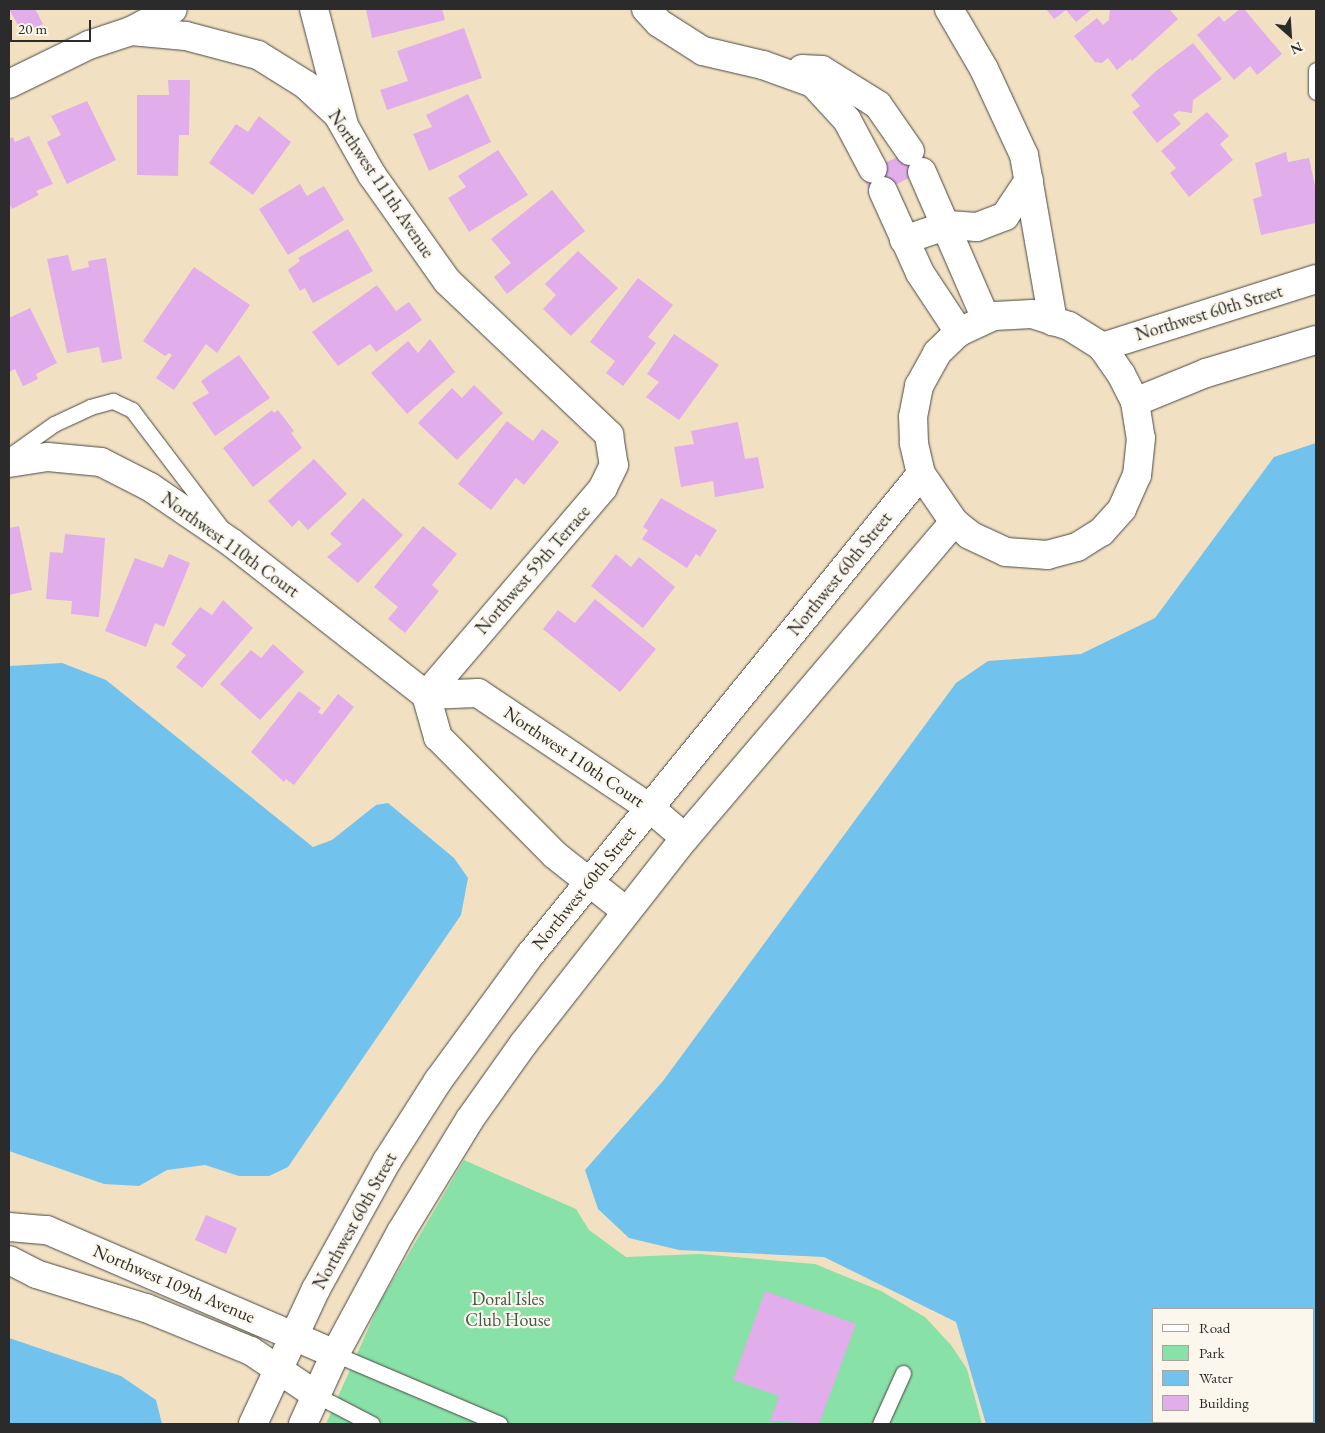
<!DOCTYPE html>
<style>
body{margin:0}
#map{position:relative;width:1325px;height:1433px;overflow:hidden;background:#f1e1c2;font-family:"EB Garamond",serif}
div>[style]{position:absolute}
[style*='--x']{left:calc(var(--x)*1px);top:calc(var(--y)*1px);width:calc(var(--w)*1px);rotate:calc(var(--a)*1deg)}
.green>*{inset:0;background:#88e1a6}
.water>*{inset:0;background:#71c2ed}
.building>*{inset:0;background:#e1adea}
.roads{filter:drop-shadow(0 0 1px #494642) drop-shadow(0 0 1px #494642)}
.service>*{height:15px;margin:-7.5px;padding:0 7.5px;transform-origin:7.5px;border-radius:7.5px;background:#fff}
.minor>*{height:28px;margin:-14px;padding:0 14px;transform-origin:14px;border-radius:14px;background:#fff}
span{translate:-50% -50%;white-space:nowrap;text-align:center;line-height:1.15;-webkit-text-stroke:4.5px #fbf7ec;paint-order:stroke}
.street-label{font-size:18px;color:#2b2b2b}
.park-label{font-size:18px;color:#42584a}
.frame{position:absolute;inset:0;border:10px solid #2b2b2b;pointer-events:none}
.legend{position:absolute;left:1152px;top:1308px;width:162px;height:115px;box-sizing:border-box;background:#fbf7ec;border:1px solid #a8a59f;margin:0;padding:6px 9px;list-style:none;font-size:15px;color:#2b2b2b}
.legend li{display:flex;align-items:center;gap:10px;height:25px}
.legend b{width:25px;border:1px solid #a8a59f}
.north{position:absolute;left:1265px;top:10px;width:50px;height:50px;-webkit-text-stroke:4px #fbf7ec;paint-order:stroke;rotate:154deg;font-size:14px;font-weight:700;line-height:20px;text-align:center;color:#2b2b2b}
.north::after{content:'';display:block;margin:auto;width:18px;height:22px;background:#2b2b2b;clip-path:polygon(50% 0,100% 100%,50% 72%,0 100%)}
.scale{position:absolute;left:10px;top:20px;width:81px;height:22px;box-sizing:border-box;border:2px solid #2b2b2b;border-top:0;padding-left:6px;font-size:15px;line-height:18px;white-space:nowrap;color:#2b2b2b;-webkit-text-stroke:4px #fbf7ec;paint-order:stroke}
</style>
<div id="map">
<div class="green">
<div style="clip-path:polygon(464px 1160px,576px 1209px,589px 1230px,626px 1257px,700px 1254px,815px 1264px,881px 1291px,925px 1317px,951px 1345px,967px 1369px,982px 1424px,326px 1424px,380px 1302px)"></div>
</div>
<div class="water">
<div style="clip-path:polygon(evenodd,1316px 443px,1316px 1424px,986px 1424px,956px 1322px,824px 1257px,679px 1250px,629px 1238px,598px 1209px,585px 1170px,663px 1081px,956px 683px,988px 661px,1081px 654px,1155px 618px,1274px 457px,1316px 443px,1154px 1309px,1314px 1309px,1314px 1422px,1154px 1422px,1154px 1309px)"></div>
<div style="clip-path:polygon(62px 663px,106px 680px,313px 847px,332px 840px,376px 805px,388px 803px,454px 858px,468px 878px,461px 915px,288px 1167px,269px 1176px,239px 1176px,205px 1165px,167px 1170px,139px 1186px,104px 1184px,9px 1151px,9px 666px)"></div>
<div style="clip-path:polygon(9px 1338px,121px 1376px,156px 1400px,162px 1424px,9px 1424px)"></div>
</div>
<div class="building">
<div style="clip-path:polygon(9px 9px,35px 9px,43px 24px,23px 34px)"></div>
<div style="clip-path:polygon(366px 9px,442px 9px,445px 20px,372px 38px)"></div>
<div style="clip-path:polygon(1046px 9px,1092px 9px,1076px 22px,1066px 10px,1054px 19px)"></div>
<div style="clip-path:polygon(1110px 9px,1169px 9px,1178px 19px,1132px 61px,1130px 59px,1117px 70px,1108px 58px,1102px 63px,1095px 62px,1074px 36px,1097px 18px,1103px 25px,1109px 20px)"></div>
<div style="clip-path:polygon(1240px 9px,1244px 9px,1282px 54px,1257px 75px,1250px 66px,1234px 80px,1197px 35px,1219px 16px,1224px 22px)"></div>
<div style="clip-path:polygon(464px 28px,482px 78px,387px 110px,380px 90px,408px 81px,397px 51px)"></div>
<div style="clip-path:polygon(1193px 43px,1222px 79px,1193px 100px,1192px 113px,1178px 111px,1173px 115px,1181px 124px,1157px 143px,1132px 112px,1140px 106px,1131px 95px,1156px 71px)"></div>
<div style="clip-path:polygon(168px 80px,190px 80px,189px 135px,179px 135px,178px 176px,137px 175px,137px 95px,169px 95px)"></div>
<div style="clip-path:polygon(468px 94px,491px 142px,429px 171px,413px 134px,432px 127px,426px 115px)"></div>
<div style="clip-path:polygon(87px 101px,116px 160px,67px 184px,47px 142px,61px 135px,51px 116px)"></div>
<div style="clip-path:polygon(1207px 112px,1229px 136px,1220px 144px,1233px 160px,1189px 197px,1170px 173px,1176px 168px,1161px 151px)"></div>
<div style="clip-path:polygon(259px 116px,291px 142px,253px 195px,209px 163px,236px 124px,248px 132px)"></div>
<div style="clip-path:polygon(29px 136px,53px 184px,36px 191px,39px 195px,12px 209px,9px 203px,9px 139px,13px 137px,15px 142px)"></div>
<div style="clip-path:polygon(920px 146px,930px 168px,872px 196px,862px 174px)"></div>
<div style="clip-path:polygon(498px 150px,528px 195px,469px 232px,448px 198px,466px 187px,458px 176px)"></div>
<div style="clip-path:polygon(1286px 152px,1288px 162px,1309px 158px,1316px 191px,1316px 223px,1261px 235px,1253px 199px,1262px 196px,1255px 163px)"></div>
<div style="clip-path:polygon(300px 184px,307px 196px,324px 186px,344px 220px,288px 255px,259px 209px)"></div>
<div style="clip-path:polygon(552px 190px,585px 231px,507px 294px,494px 277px,511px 263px,491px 239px)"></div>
<div style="clip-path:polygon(348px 229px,373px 271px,313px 303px,305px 288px,300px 291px,288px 270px,300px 261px,298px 258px)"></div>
<div style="clip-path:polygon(578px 251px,618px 288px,571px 336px,543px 309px,556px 295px,545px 284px)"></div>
<div style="clip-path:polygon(68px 255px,72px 271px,89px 267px,88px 261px,106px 258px,122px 359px,102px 363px,99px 347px,67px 353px,47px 259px)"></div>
<div style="clip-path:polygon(194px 267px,250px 305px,217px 353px,206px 344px,174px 390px,156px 378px,172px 355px,169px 353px,165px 356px,143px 341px)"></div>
<div style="clip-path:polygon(638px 278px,673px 305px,648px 337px,656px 343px,623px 386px,606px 373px,615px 361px,590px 342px)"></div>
<div style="clip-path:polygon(377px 285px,396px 311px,409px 302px,422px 320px,376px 352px,370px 344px,338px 366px,312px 332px)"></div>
<div style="clip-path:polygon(30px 308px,57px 363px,36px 374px,38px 379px,23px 386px,15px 369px,9px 372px,9px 318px)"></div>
<div style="clip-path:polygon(674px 334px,719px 365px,679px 420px,646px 397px,659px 382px,647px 374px)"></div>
<div style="clip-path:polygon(430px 339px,455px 372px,407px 414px,371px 373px,408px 341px,418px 353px)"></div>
<div style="clip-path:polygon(239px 355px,270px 398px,215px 436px,192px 403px,209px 393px,201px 381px)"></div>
<div style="clip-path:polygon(474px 385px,503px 413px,457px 460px,418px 423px,452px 388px,462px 398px)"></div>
<div style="clip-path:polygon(272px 410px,274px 413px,278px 410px,294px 431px,291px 433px,302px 448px,253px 487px,223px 448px)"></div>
<div style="clip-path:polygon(507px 421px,533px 441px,542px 429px,559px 442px,524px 485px,516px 478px,491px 510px,458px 484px)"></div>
<div style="clip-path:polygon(738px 422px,745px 459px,758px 457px,764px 488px,715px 497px,713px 481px,681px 487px,674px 447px,694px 444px,691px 431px)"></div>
<div style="clip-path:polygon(314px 459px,347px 494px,308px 530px,299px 520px,292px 527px,268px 501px)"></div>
<div style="clip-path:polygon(363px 498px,403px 535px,358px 583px,327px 557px,342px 544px,330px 534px)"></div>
<div style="clip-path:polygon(661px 498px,717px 530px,700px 557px,696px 554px,687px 568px,642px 539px,648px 530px,643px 527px)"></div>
<div style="clip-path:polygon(19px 526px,32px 590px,9px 595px,9px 528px)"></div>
<div style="clip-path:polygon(423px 526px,457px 554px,432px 585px,439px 591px,405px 633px,388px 619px,398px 607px,374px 587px)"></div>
<div style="clip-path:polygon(65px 534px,105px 538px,99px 617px,71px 614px,72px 601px,46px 599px,50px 552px,63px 553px)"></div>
<div style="clip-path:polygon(169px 554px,190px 563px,164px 627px,155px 623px,146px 647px,105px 631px,135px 558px,163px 568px)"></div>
<div style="clip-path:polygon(616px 554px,631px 567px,639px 557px,675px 587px,643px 628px,591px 586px)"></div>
<div style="clip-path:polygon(595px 599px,656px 649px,620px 692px,543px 629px,558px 610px,575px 623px)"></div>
<div style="clip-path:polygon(223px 600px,253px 628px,202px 688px,176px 667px,186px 655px,171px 644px,200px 607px,212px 615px)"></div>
<div style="clip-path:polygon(273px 644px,304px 672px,260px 720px,220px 684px,251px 650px,261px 658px)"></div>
<div style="clip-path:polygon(299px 691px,321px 708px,318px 712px,322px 715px,338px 694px,354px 707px,294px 785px,286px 779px,284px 782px,251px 752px)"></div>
<div style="clip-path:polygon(206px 1215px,237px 1228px,226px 1254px,195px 1240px)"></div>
<div style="clip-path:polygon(765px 1291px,856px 1324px,819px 1424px,770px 1421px,779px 1396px,733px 1380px)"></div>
</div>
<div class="roads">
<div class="service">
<div style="--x:1316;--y:70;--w:22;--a:90"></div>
<div style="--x:9;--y:456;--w:55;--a:-35.4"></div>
<div style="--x:54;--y:424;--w:40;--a:-25"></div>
<div style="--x:90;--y:407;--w:24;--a:-15"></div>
<div style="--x:113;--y:401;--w:21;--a:25"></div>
<div style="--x:132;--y:410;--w:146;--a:52.8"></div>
<div style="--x:335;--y:1354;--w:179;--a:23"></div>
<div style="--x:316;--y:1395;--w:63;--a:27.4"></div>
<div style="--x:880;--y:1424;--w:56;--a:-65.7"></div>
</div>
<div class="minor">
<div style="--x:314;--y:9;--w:116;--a:75.5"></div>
<div style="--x:646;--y:9;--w:19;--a:47"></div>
<div style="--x:659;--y:23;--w:52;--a:32.5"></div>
<div style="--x:703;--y:51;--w:62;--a:13.1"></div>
<div style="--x:763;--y:65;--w:53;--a:19.8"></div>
<div style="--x:813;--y:83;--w:50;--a:47.4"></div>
<div style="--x:847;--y:120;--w:55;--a:62"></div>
<div style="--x:949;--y:9;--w:69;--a:59.7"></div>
<div style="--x:984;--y:69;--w:95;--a:65.1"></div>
<div style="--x:1024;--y:155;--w:169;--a:80.1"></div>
<div style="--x:131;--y:31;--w:55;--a:5.2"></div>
<div style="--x:186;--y:36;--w:74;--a:14.8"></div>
<div style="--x:258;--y:55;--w:57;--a:32"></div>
<div style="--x:306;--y:85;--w:44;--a:43.2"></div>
<div style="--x:338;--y:115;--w:69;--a:60.5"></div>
<div style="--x:372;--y:175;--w:130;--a:54.7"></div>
<div style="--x:447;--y:281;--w:224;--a:43.5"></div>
<div style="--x:609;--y:435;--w:30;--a:81"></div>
<div style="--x:614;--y:465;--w:25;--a:116"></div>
<div style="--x:603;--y:488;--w:272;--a:130.5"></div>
<div style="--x:802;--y:69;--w:20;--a:3"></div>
<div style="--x:822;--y:70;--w:66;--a:32"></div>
<div style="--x:878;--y:105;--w:56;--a:55.2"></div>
<div style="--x:9;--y:84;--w:89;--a:-26"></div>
<div style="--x:89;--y:45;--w:44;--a:-18.4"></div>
<div style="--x:131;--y:31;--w:47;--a:-27.6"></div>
<div style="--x:922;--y:172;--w:160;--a:66.5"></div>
<div style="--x:883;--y:191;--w:90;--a:65.7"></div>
<div style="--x:920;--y:273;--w:71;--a:56.5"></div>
<div style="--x:904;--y:240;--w:46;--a:-18.8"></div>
<div style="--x:948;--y:225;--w:29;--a:4"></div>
<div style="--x:977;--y:227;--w:30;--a:-21"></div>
<div style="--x:1005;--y:216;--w:43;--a:-56.3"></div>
<div style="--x:1032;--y:314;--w:39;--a:18"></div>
<div style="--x:1069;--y:326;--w:39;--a:32"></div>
<div style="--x:1102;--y:347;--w:33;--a:55"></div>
<div style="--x:1121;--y:374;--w:31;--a:63"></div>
<div style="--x:1135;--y:402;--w:36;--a:81"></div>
<div style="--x:1141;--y:438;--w:37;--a:96"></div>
<div style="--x:1137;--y:475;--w:37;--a:114"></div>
<div style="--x:1122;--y:509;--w:31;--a:132"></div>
<div style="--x:1101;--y:532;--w:28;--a:148"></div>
<div style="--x:1077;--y:547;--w:30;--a:165"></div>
<div style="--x:1048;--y:555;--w:42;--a:-175.9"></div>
<div style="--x:1006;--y:552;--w:40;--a:-155"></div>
<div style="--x:970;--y:535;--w:21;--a:-141"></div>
<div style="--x:954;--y:522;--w:58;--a:-124.5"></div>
<div style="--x:921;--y:474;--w:32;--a:-103"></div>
<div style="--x:914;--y:443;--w:26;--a:-92"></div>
<div style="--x:913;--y:417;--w:32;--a:-79"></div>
<div style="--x:919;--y:386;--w:38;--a:-61"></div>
<div style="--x:937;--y:353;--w:30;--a:-44"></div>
<div style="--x:959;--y:332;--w:38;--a:-25"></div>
<div style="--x:994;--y:316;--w:38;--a:-3"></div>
<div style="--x:1102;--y:347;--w:225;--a:-17.6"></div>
<div style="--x:1135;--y:402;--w:77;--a:-22.2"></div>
<div style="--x:1206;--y:373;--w:115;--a:-16.7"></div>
<div style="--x:9;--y:463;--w:39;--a:-9"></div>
<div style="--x:48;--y:457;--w:53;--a:5.4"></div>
<div style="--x:101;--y:462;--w:55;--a:27"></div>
<div style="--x:150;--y:487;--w:99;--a:34.3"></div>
<div style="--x:232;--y:543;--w:246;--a:38.1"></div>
<div style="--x:426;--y:695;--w:44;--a:74.1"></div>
<div style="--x:438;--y:737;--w:166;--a:45.2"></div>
<div style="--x:555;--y:855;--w:90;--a:38.3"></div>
<div style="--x:426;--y:695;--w:52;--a:-2.2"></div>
<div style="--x:478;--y:693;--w:207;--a:33.8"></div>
<div style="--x:650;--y:808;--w:46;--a:40.6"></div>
<div style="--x:9;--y:1227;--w:38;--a:5"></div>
<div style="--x:47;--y:1230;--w:314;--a:23.3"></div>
<div style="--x:9;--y:1260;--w:30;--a:27"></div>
<div style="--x:36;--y:1274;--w:115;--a:17.2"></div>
<div style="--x:146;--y:1308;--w:113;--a:22.3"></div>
<div style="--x:251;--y:1351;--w:78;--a:34.1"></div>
<div style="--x:253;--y:1424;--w:149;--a:-65"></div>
<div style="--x:316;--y:1289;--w:146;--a:-61"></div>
<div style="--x:387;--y:1161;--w:95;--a:-57.5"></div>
<div style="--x:438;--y:1081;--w:156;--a:-53.9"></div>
<div style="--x:530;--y:955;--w:620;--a:-50.89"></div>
<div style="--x:303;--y:1424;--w:77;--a:-65.4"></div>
<div style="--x:335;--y:1354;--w:139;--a:-61.6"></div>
<div style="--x:401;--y:1232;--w:132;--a:-58.6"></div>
<div style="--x:470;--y:1119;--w:93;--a:-54.6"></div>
<div style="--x:524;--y:1043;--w:261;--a:-51.9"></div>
<div style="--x:685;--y:838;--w:415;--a:-49.6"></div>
</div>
</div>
<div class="street-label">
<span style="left:381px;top:184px;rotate:56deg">Northwest 111th Avenue</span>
<span style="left:1209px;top:313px;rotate:-17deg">Northwest 60th Street</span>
<span style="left:230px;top:545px;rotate:36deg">Northwest 110th Court</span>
<span style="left:533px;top:570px;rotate:-49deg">Northwest 59th Terrace</span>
<span style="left:840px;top:574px;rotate:-51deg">Northwest 60th Street</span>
<span style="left:574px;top:757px;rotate:34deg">Northwest 110th Court</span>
<span style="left:584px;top:888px;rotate:-51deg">Northwest 60th Street</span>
<span style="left:355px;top:1221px;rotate:-61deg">Northwest 60th Street</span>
<span style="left:174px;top:1284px;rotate:23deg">Northwest 109th Avenue</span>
</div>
<div class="park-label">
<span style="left:508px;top:1310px">Doral Isles<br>Club House</span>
</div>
<div class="frame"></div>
<ul class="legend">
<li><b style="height:6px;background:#fff"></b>Road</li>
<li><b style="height:14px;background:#88e1a6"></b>Park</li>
<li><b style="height:14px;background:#71c2ed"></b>Water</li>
<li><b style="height:14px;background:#e1adea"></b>Building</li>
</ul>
<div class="north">N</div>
<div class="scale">20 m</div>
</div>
